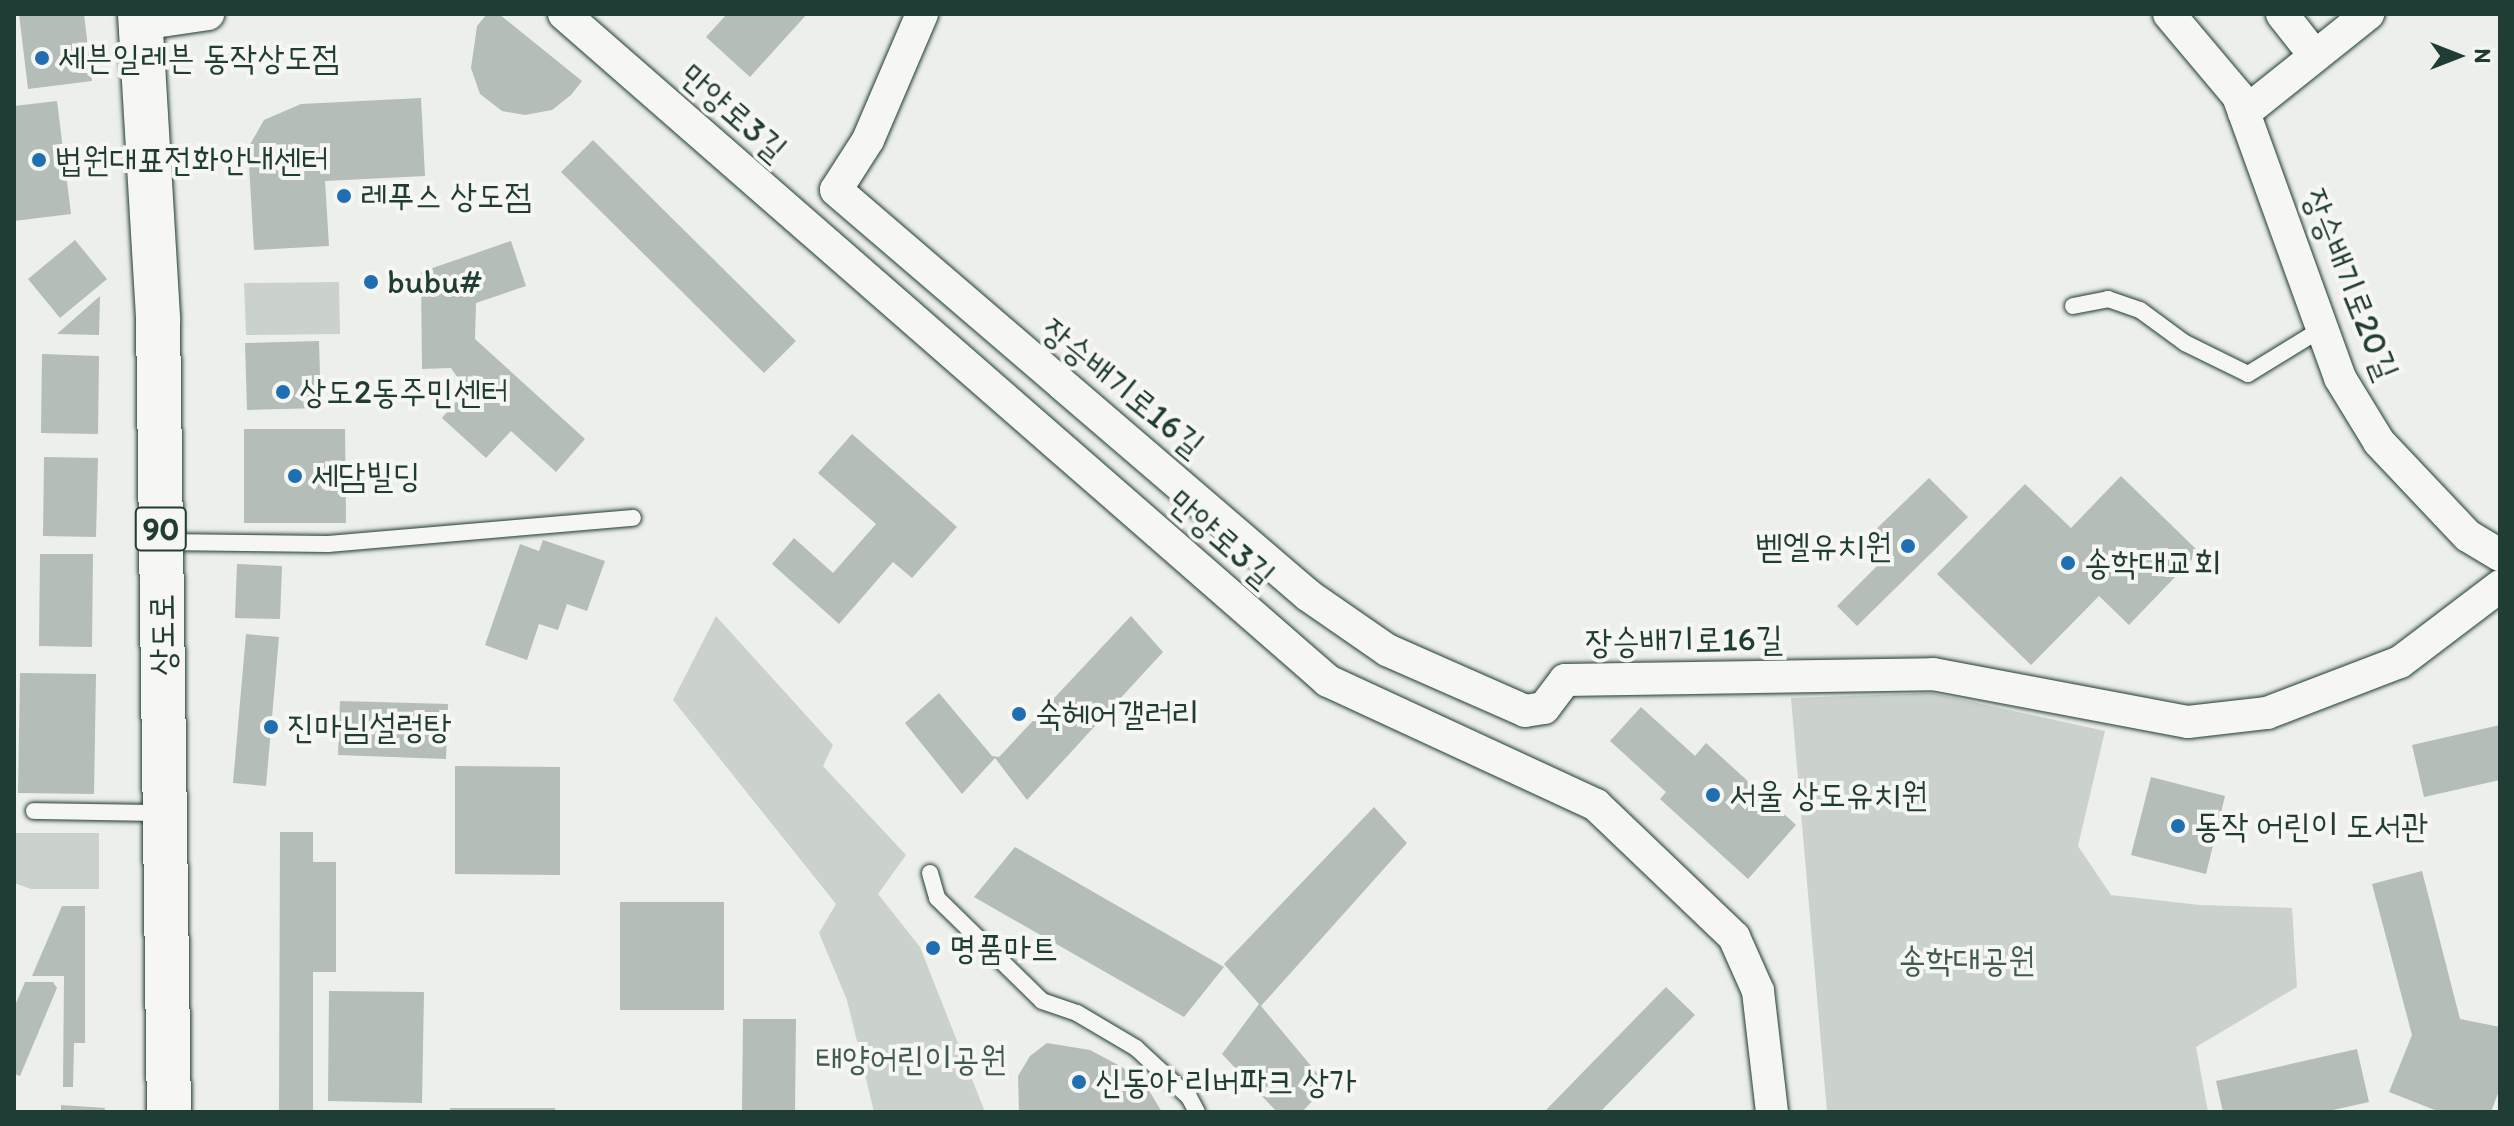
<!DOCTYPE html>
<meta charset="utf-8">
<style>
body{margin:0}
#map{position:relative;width:2514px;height:1126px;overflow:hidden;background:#edefea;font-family:Itim,"Poor Story",sans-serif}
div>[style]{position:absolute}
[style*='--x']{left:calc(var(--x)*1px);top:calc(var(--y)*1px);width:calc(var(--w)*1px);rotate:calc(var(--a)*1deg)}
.green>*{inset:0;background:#cbd2cc}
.building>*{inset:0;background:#b4bdb8}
.roads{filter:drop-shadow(0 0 2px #1f3d34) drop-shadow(0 0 2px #1f3d34)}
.service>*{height:16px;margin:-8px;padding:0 8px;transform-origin:8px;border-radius:8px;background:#f6f6f2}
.minor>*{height:32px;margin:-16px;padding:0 16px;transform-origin:16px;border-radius:16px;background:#f6f6f2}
.primary>*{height:44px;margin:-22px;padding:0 22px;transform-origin:22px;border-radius:22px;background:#f6f6f2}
.dots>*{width:22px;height:22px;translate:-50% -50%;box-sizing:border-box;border:4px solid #f6f6f2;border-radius:50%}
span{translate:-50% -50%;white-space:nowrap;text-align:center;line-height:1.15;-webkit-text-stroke:8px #f6f6f2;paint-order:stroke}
.shield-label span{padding:2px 6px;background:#f6f6f2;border:2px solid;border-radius:6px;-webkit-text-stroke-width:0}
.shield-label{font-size:32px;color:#1f3d34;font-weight:700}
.poi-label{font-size:34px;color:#1f3d34}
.left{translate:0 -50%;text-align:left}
.right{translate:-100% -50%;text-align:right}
.street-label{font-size:34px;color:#1f3d34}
.park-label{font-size:34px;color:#415b52}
.frame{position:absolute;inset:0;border:16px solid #1f3d34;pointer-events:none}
.north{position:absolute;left:2418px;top:16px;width:80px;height:80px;-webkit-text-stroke:6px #f6f6f2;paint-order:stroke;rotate:90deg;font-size:22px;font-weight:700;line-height:32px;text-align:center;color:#1f3d34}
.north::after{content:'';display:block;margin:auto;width:28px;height:36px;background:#1f3d34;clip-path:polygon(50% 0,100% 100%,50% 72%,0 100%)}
</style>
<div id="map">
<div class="green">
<div style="clip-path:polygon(339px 282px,340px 334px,246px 335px,244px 283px)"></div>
<div style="clip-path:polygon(716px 616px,833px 745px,823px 766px,906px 855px,878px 894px,920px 947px,985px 1112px,874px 1112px,847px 1000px,819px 933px,836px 904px,673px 700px)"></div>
<div style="clip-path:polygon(1932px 693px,2105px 731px,2078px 846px,2111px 895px,2200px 905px,2292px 908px,2297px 987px,2196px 1047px,2208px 1112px,1827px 1112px,1791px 698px)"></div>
<div style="clip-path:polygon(14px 833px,99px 833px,99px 889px,31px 889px,14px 883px)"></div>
</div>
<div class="building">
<div style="clip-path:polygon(19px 14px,84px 14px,92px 81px,28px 89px)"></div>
<div style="clip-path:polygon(487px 14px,499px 14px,582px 81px,571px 95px,552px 110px,525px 115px,502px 111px,480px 94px,471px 68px,477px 26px)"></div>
<div style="clip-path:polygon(727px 14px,807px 14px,750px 77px,706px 37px)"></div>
<div style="clip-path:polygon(421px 98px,425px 176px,325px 181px,329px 246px,254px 250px,248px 148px,264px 120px,301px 104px)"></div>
<div style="clip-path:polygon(57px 101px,71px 214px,14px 221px,14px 106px)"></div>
<div style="clip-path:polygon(593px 140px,796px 341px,764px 373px,561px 172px)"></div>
<div style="clip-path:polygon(75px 240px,107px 279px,60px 318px,28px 279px)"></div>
<div style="clip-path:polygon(511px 241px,526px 286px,476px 303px,475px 339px,585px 439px,556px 472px,511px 431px,486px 458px,442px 418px,466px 390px,451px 368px,422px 369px,421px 272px)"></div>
<div style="clip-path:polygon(100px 296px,99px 335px,57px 334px)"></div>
<div style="clip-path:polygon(319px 341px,321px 408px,247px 410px,245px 343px)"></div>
<div style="clip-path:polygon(42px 354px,99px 356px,98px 434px,41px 433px)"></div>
<div style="clip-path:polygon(244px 429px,345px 429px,346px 523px,244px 523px)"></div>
<div style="clip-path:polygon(852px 434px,957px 527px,912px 578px,893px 562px,839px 624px,772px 564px,794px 538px,833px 573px,876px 524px,818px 473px)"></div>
<div style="clip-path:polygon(44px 457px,98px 458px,96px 537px,43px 536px)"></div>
<div style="clip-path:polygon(2121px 476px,2199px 552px,2129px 625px,2099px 596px,2031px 665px,1937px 574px,2025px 484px,2071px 528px)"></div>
<div style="clip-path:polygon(1929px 478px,1968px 517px,1857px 626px,1837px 606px,1888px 555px,1869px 536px)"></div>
<div style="clip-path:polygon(543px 540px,605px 561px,587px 611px,567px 604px,558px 630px,539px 624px,527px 660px,485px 645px,520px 544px,539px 551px)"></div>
<div style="clip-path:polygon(40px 554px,93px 554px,92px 647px,39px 646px)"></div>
<div style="clip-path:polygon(237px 564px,282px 566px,280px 619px,235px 618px)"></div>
<div style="clip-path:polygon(1131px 616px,1163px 652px,1027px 800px,995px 758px,962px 794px,905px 723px,939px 693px,992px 756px,999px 757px)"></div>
<div style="clip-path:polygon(246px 634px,279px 637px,266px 786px,233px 783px)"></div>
<div style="clip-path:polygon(20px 673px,96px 674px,94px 794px,18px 793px)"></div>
<div style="clip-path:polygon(340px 701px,448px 704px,446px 759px,338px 755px)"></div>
<div style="clip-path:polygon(1641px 707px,1695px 756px,1706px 743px,1796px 825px,1748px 879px,1660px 799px,1666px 792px,1610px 741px)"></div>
<div style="clip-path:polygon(2500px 725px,2500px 780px,2424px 797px,2412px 745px)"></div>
<div style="clip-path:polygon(455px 766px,560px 767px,560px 875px,455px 874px)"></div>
<div style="clip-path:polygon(2151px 777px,2225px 796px,2206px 874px,2131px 855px)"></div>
<div style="clip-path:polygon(1374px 807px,1407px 843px,1261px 1006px,1327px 1085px,1302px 1112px,1277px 1112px,1222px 1054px,1259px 1004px,1224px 964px)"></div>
<div style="clip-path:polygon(280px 832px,313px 832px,313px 862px,336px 862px,336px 972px,313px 972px,313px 1112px,279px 1112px)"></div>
<div style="clip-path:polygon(1015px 847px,1224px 967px,1184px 1017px,974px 897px)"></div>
<div style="clip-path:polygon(2422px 871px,2460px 1019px,2500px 1027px,2500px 1088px,2491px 1112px,2440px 1112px,2389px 1092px,2412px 1035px,2372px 884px)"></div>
<div style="clip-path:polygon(620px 902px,724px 902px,724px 1010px,620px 1010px)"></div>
<div style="clip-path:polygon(62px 906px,85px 906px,85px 1043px,74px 1043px,73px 1087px,63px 1087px,64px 976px,32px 976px)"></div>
<div style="clip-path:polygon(25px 982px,53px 982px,57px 988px,20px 1076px,14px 1074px,14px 1008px)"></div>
<div style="clip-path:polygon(1666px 987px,1695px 1015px,1600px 1112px,1544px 1112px)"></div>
<div style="clip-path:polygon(329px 991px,424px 992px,422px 1103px,328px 1101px)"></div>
<div style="clip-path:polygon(743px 1019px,796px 1019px,795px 1112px,742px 1112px)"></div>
<div style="clip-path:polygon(1047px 1043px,1090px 1050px,1122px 1067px,1148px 1089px,1162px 1112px,1019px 1112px,1018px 1076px,1030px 1056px)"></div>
<div style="clip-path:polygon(2357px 1049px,2369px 1102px,2324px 1112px,2223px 1112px,2216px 1081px)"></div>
<div style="clip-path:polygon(61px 1105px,105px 1108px,104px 1112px,61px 1112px)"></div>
<div style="clip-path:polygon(450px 1108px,555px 1108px,555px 1112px,450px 1112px)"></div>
</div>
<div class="roads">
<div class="service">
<div style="--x:2073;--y:306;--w:36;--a:-11"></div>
<div style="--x:2108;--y:299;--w:34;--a:19"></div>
<div style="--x:2140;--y:310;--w:56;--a:36.3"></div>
<div style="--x:2185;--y:343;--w:70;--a:26.2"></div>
<div style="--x:2248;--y:374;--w:88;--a:-31.5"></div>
<div style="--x:163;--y:542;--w:165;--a:0.7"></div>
<div style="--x:328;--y:544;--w:306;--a:-4.9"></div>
<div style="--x:34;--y:811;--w:128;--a:0.9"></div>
<div style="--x:930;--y:873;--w:26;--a:74"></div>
<div style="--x:937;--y:898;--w:147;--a:44.4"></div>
<div style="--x:1042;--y:1001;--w:37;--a:19"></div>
<div style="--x:1077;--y:1013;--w:69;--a:30.7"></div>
<div style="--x:1136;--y:1048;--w:72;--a:42.8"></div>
<div style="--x:1189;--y:1097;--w:17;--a:62"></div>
</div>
<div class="minor">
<div style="--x:564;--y:14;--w:1014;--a:41.12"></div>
<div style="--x:1328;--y:681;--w:295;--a:24.8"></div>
<div style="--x:1596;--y:805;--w:191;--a:43.7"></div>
<div style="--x:1734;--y:937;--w:59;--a:66"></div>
<div style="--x:1758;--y:991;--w:122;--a:83.4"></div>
<div style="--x:922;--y:14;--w:137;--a:113.2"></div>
<div style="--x:868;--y:140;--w:59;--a:122.6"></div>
<div style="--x:836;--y:190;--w:623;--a:40.64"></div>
<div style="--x:1309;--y:596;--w:95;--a:34.7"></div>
<div style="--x:1387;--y:650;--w:151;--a:23.8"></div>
<div style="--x:1525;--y:711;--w:19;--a:-9"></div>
<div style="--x:1544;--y:708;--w:35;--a:-53"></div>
<div style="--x:1565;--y:680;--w:368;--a:-0.9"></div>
<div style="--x:1933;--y:674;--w:259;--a:10.7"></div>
<div style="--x:2188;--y:722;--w:80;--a:-6.5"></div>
<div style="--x:2267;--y:713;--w:142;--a:-21"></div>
<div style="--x:2400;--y:662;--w:126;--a:-37.2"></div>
<div style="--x:2169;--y:14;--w:107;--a:49.9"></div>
<div style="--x:2238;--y:96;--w:300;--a:70.1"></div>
<div style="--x:2340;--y:378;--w:75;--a:58.6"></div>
<div style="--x:2379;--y:442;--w:129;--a:46.6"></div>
<div style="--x:2468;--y:536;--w:37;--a:31"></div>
<div style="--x:2282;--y:14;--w:53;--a:51.8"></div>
<div style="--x:140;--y:24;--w:69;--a:-8.4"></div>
<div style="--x:2244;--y:113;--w:159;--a:-38.6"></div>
</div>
<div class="primary">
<div style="--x:140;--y:14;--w:306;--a:86.6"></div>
<div style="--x:158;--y:319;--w:793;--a:89.21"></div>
</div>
</div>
<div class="dots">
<div style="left:42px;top:58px;background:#1f6fb2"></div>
<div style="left:39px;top:160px;background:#1f6fb2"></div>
<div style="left:344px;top:196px;background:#1f6fb2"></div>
<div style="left:371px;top:282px;background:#1f6fb2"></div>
<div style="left:283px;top:392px;background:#1f6fb2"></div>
<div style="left:295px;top:476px;background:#1f6fb2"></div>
<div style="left:1908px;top:546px;background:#1f6fb2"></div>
<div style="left:2068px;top:563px;background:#1f6fb2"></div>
<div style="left:1019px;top:714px;background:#1f6fb2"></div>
<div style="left:271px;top:727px;background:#1f6fb2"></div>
<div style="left:1713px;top:795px;background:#1f6fb2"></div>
<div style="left:2178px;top:826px;background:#1f6fb2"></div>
<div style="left:933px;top:948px;background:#1f6fb2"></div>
<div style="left:1079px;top:1082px;background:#1f6fb2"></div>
</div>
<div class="shield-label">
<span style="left:161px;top:529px">90</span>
</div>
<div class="poi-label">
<span class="left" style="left:58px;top:58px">세븐일레븐 동작상도점</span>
<span class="left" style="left:55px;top:160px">법원대표전화안내센터</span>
<span class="left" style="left:360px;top:196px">레푸스 상도점</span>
<span class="left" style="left:387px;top:282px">bubu#</span>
<span class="left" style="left:299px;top:392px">상도2동주민센터</span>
<span class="left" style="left:311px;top:476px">세담빌딩</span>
<span class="right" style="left:1892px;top:546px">벧엘유치원</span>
<span class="left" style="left:2084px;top:563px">송학대교회</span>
<span class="left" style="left:1035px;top:714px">숙헤어갤러리</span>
<span class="left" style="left:287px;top:727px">진마님설렁탕</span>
<span class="left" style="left:1729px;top:795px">서울 상도유치원</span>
<span class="left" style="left:2194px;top:826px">동작 어린이 도서관</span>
<span class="left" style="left:949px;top:948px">명품마트</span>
<span class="left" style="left:1095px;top:1082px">신동아 리버파크 상가</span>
</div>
<div class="street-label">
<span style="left:734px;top:112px;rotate:41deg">만양로3길</span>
<span style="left:2351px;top:284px;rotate:68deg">장승배기로20길</span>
<span style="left:1123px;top:387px;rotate:39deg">장승배기로16길</span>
<span style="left:1222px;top:538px;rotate:41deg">만양로3길</span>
<span style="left:162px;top:635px;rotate:-91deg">상도로</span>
<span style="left:1684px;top:640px;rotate:-1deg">장승배기로16길</span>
</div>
<div class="park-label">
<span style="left:1967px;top:960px">송학대공원</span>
<span style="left:911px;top:1059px">태양어린이공원</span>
</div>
<div class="frame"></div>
<div class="north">N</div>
</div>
